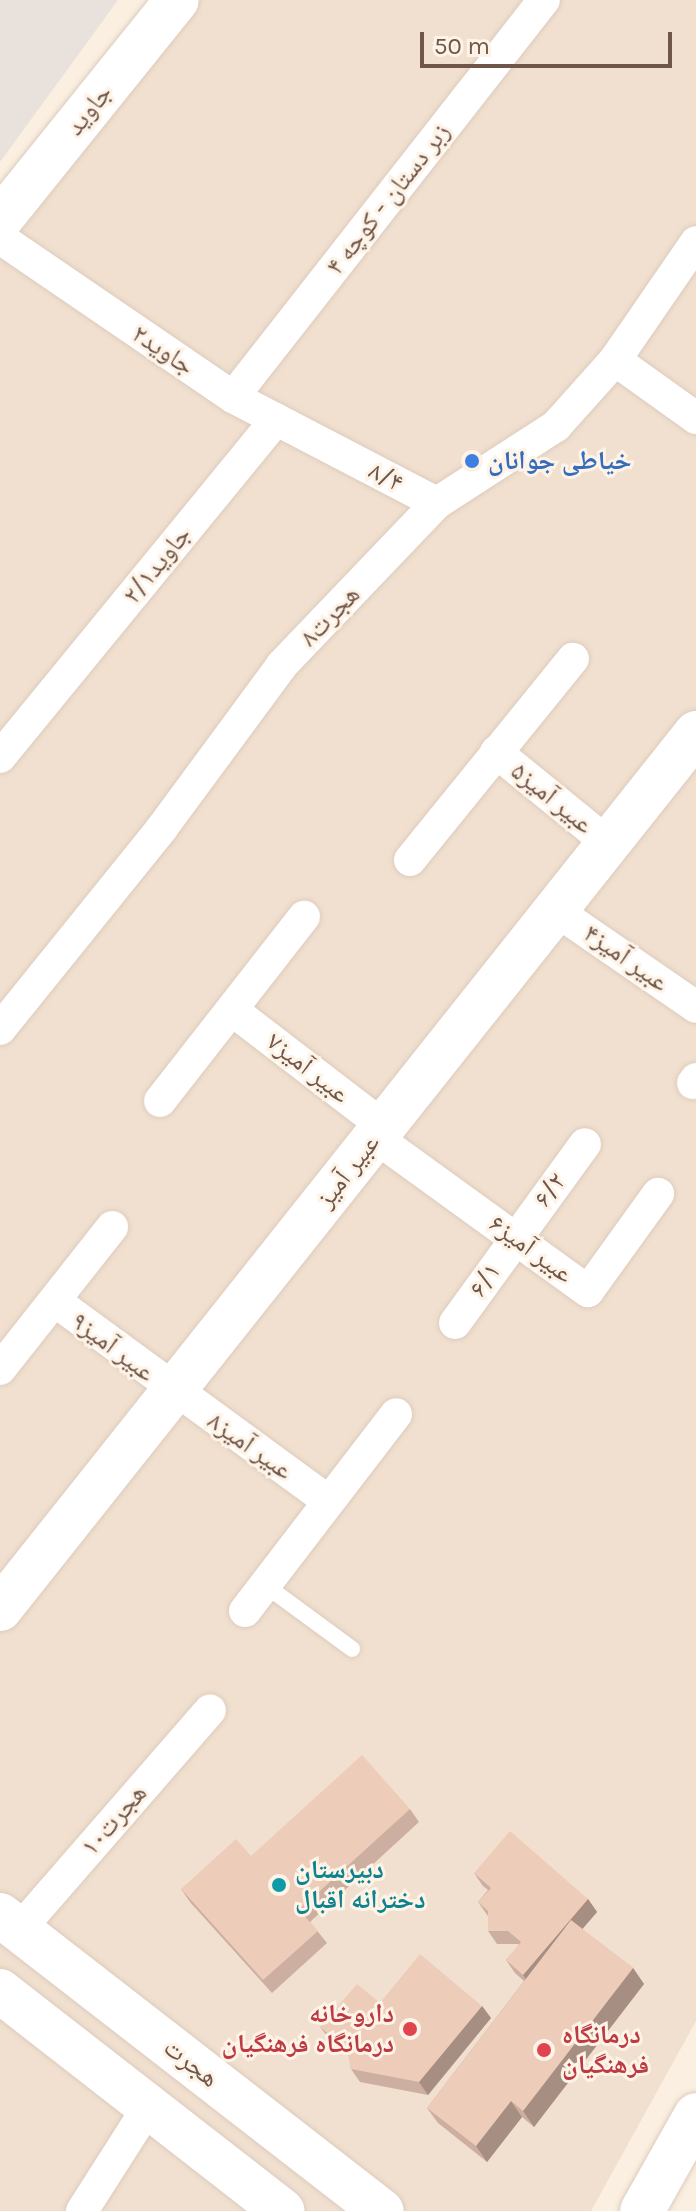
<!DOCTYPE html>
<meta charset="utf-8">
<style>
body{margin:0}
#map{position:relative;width:696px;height:2211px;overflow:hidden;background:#faefe0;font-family:Karla,"Noto Naskh Arabic",sans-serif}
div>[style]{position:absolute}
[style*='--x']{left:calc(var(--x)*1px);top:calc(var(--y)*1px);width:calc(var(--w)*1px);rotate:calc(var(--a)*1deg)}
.residential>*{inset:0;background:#f1e0cf}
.industrial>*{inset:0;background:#e9e1dc}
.roads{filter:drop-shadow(0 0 2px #ddcbbd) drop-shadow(0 0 2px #ddcbbd)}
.lane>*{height:16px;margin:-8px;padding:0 8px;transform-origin:8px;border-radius:8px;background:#fff}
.street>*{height:32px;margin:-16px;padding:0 16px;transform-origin:16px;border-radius:16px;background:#fff}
.secondary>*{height:44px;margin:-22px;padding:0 22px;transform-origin:22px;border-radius:22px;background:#fff}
.wall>*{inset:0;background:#ccafa0}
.shaded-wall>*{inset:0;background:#a68f82}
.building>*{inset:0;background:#edccba}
.dots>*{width:22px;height:22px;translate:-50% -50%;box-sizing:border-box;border:4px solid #fdf3e6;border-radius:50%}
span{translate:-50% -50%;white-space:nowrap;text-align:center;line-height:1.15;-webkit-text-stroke:6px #fdf3e6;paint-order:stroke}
.street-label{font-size:26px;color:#6f554a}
.shop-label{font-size:26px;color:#366cbe;font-weight:700}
.left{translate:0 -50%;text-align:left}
.culture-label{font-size:26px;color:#0d838f;font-weight:700}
.health-label{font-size:26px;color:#be3a42;font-weight:700}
.right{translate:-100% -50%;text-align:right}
.scale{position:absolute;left:420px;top:32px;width:252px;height:36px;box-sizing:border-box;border:4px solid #6f554a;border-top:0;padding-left:10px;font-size:24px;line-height:28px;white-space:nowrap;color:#6f554a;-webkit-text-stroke:6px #fdf3e6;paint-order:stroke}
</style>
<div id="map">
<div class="residential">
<div style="clip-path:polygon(190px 0,696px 0,696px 2021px,591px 2211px,0 2211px,0 255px)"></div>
</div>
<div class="industrial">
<div style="clip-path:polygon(0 0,118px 0,0 162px)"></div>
</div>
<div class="roads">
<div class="lane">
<div style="--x:265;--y:1585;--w:108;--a:36.3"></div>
</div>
<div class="street">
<div style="--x:0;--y:238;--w:282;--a:34.3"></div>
<div style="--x:233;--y:397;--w:230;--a:27.5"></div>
<div style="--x:615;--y:360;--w:100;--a:35.6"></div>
<div style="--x:233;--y:397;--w:504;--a:-51.93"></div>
<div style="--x:496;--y:752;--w:144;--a:39.1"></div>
<div style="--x:0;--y:757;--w:436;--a:-50.7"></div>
<div style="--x:410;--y:860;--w:259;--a:-51"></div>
<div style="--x:555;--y:910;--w:171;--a:34.5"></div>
<div style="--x:232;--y:1010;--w:190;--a:37.5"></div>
<div style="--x:0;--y:1029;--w:258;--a:-51.1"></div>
<div style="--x:162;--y:828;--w:202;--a:-53.6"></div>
<div style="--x:282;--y:665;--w:224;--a:-46.3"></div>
<div style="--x:437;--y:503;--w:142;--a:-32.9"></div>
<div style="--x:556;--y:426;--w:89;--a:-48.2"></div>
<div style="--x:615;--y:360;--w:143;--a:-55.5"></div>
<div style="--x:693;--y:1083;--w:5;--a:-53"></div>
<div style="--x:160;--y:1101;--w:234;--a:-52"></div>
<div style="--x:375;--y:1137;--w:263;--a:35.9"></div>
<div style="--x:588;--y:1291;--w:120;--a:-54.2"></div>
<div style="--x:55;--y:1301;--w:338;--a:36.2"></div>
<div style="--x:455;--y:1323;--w:221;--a:-54"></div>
<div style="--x:0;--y:1369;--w:181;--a:-51.7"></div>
<div style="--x:245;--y:1611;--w:248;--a:-52.5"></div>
<div style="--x:19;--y:1930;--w:291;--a:-49"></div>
<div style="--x:82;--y:2211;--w:125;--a:-57.5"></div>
</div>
<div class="secondary">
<div style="--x:0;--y:220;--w:282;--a:-51.2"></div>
<div style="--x:0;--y:1609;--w:1119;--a:-51.53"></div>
<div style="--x:0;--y:1915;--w:483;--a:37.8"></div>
<div style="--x:0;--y:1991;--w:358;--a:37.9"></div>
<div style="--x:642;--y:2211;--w:110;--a:-60.6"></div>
</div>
</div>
<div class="wall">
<div style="clip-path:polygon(410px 1809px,419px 1822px,310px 1922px,327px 1943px,272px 1993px,190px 1902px,181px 1889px,251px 1856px)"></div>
<div style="clip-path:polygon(474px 1873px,588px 1899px,597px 1912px,582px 1929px,633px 1968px,644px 1984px,534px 2127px,522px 2117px,487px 2162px,438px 2123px,427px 2108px,524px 1981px,515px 1973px,506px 1960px,519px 1945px,518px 1944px,497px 1944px,488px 1931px,488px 1916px,478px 1902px,488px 1890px,483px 1886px)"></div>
<div style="clip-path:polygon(380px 2003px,482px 2006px,491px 2018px,428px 2095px,360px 2082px,351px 2069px,349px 2056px,330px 2040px,320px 2027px)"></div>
</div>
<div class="shaded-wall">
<div style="clip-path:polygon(588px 1899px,597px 1912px,532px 1988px,523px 1975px)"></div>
<div style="clip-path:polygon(633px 1968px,644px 1984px,534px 2127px,523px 2111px)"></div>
<div style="clip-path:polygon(482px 2006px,491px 2018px,428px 2095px,419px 2082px)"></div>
<div style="clip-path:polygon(511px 2101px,522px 2117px,487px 2162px,476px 2146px)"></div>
</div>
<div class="building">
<div style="clip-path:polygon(362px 1755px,410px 1809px,299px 1910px,318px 1931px,263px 1980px,181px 1889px,236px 1839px,251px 1856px)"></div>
<div style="clip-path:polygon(510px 1831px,588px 1899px,523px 1975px,506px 1960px,521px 1942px,508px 1931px,488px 1931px,488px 1911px,478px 1902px,491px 1888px,474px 1873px)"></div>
<div style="clip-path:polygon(571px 1920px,633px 1968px,523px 2111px,511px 2101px,476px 2146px,427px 2108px)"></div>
<div style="clip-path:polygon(420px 1954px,482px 2006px,419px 2082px,351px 2069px,347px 2050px,320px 2027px,357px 1984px,380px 2003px)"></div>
</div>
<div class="dots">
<div style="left:472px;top:461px;background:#3f7fe0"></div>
<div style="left:279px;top:1885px;background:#0f9aa8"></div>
<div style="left:410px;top:2029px;background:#e0444e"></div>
<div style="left:544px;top:2050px;background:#e0444e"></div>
</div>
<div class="street-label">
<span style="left:89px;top:110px;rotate:-51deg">جاوید</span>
<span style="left:388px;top:199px;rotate:-52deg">زبر دستان - کوچه ۴</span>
<span style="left:163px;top:350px;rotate:34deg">۲جاوید</span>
<span style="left:386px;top:477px;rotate:27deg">۸/۴</span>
<span style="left:157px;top:565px;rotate:-51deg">۲/۱جاوید</span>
<span style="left:330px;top:616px;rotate:-46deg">هجرت۸</span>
<span style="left:552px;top:798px;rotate:39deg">۵عبیر آمیز</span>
<span style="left:626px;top:958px;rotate:35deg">۴عبیر آمیز</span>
<span style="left:308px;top:1068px;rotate:38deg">۷عبیر آمیز</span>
<span style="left:348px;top:1171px;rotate:-52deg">عبیر آمیز</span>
<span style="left:550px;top:1190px;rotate:-53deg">۶/۲</span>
<span style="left:531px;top:1249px;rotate:36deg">۶عبیر آمیز</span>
<span style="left:485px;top:1280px;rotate:-55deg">۶/۱</span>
<span style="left:113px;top:1347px;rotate:37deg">عبیر آمیز۹</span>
<span style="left:250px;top:1446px;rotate:35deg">۸عبیر آمیز</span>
<span style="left:114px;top:1820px;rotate:-49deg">هجرت۱۰</span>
<span style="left:191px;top:2063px;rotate:38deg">هجرت</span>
</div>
<div class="shop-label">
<span class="left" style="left:488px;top:461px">خیاطی جوانان</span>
</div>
<div class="culture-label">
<span class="left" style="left:295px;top:1885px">دبیرستان<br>دخترانه اقبال</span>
</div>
<div class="health-label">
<span class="right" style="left:394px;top:2029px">داروخانه<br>درمانگاه فرهنگیان</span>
<span class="left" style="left:562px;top:2050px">درمانگاه<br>فرهنگیان</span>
</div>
<div class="scale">50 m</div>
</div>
